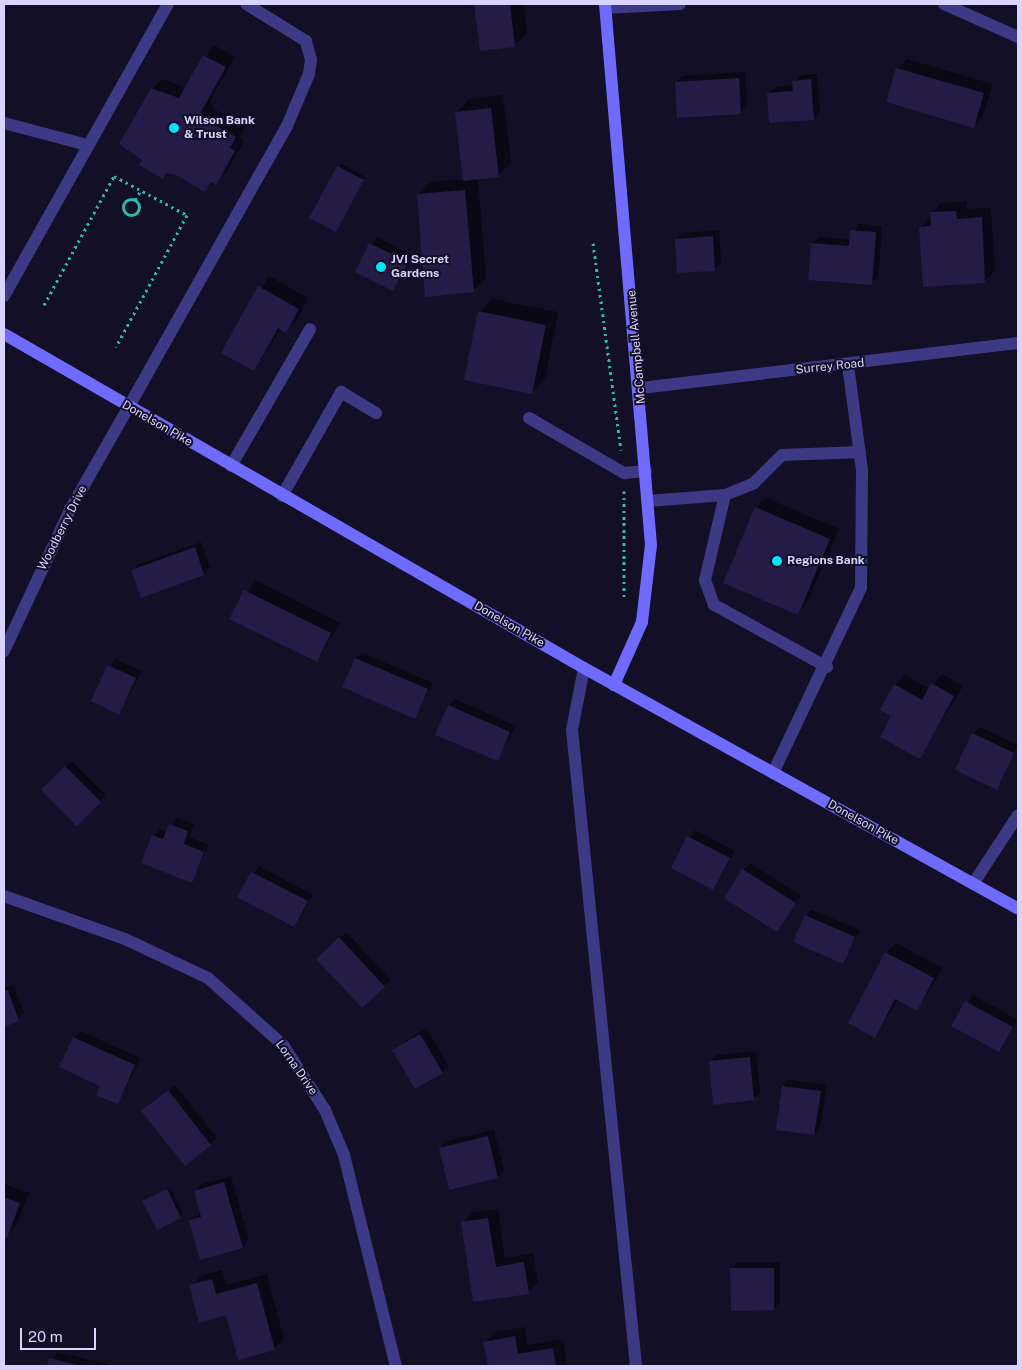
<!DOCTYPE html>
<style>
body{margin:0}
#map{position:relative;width:1022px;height:1370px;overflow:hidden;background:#130f26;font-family:"Public Sans",sans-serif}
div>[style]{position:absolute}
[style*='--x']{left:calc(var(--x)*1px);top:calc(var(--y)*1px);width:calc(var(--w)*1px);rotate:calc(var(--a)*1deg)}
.shadow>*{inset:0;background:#0007}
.building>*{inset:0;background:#241b47}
.path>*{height:3px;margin-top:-1.5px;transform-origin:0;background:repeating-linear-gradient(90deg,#2fb8b0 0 2.5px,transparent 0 6.5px)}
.path>.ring{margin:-1.5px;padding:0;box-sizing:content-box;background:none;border:3px solid #2fb8b0;border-radius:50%}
.lane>*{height:12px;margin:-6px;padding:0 6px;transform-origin:6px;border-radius:6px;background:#3d3a85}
.street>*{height:12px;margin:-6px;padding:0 6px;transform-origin:6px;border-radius:6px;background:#3d3a85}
.secondary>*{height:12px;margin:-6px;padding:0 6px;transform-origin:6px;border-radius:6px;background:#6f6bff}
.dots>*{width:14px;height:14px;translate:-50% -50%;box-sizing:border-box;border:2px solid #130f26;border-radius:50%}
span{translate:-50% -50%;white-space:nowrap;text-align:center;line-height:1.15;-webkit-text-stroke:4px #130f26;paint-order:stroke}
.poi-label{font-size:12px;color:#d9d4ff;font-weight:700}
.left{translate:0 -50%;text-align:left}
.street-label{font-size:12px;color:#d9d4ff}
.frame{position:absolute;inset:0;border:5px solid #d9d4ff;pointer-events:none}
.scale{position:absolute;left:20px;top:1328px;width:76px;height:22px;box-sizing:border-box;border:2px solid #d9d4ff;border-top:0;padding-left:6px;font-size:15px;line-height:18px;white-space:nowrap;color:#d9d4ff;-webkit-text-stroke:4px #130f26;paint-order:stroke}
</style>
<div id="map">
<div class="shadow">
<div style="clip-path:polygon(475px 4px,524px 4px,527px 33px,514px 46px,481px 50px)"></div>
<div style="clip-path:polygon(214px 45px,235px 57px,210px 101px,214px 109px,245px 127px,239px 137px,244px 141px,226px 173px,204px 190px,176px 174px,168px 172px,163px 178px,144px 159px,152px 89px,162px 79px,186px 88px)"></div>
<div style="clip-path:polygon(907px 59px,993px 84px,983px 116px,974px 126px,897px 69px)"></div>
<div style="clip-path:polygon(745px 72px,747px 107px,740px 113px,676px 82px,683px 76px)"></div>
<div style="clip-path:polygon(817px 74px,820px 112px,814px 119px,768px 94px,775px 87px,794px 85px,800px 75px)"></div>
<div style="clip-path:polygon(503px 95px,511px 163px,498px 176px,478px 178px,486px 278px,473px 291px,418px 195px,431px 182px,464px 179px,456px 113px,469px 99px)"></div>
<div style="clip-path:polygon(341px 164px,366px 177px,338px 228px,311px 218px)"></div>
<div style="clip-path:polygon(966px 201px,966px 209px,991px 208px,995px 271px,985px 281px,920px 228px,941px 203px)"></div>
<div style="clip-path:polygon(858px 224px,882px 226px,878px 277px,871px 284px,812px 244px,819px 237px,851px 240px)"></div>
<div style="clip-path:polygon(719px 230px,721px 263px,715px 269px,677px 239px,683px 233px)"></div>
<div style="clip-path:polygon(377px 237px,413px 256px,392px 290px,356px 271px)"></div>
<div style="clip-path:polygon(269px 276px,308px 298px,296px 321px,286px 331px,281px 328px,254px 370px,222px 352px)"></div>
<div style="clip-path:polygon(492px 299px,558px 312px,545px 379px,532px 392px,479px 312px)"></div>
<div style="clip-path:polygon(766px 498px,839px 529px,807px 603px,798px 613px,756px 508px)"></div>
<div style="clip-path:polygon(201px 542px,210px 567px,204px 574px,142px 596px,133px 570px,139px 564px)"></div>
<div style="clip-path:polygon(255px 580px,340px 623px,317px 661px,231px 618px)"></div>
<div style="clip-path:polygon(362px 653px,433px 683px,414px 717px,356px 659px)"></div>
<div style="clip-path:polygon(115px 659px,142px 671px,119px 713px,92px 701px)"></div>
<div style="clip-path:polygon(942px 674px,963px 686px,919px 758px,893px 715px,895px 685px,905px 675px,930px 689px)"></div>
<div style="clip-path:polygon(455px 699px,516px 726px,497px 760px,449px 706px)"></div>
<div style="clip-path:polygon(980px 727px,1018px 745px,996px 788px,973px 734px)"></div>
<div style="clip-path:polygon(72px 761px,106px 795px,77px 824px,43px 790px)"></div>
<div style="clip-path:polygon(177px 818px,194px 824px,189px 837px,209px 845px,191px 881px,153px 836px,160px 829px,167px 832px)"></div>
<div style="clip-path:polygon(695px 830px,735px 851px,713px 889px,672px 868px)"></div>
<div style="clip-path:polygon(750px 863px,801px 896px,777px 930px,743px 870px)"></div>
<div style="clip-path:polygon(259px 866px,313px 895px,294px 926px,239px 897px)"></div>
<div style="clip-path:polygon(812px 910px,860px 930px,842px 962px,806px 916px)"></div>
<div style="clip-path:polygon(346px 932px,391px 980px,362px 1006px,324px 953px)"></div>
<div style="clip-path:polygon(896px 943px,943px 968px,917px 1010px,898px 1000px,874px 1036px,886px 953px)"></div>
<div style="clip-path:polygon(14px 984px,24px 1014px,4px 1025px,4px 988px)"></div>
<div style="clip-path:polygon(973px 995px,1018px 1020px,999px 1050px,953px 1025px)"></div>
<div style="clip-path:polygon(426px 1028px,448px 1065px,442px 1072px,393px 1050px)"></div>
<div style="clip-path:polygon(80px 1031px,141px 1058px,118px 1103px,74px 1038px)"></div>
<div style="clip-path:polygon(756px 1051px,760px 1093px,754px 1099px,710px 1061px,717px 1055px)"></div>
<div style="clip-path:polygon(789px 1080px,827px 1085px,820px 1127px,814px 1134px,783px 1086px)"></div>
<div style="clip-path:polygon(175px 1085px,217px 1137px,185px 1164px,149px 1105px)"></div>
<div style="clip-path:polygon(494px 1130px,504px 1170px,498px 1177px,450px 1189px,440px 1148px,446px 1141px)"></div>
<div style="clip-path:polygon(231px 1176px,249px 1241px,242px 1247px,190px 1221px,201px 1213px,195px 1191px,202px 1184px)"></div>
<div style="clip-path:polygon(4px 1184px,29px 1193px,16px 1226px,6px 1236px)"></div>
<div style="clip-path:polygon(170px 1187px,183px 1214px,180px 1217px,144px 1201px)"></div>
<div style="clip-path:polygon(498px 1209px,505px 1258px,533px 1253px,538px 1283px,528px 1292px,474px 1301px,462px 1223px,472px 1213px)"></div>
<div style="clip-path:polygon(738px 1262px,780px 1262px,780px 1302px,774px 1309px,732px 1269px)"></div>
<div style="clip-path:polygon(222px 1270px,226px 1285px,267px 1274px,284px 1339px,274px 1349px,191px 1286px,201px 1276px)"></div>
<div style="clip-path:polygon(525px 1327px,527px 1345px,563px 1339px,567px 1366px,489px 1366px,485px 1342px,495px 1332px)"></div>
<div style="clip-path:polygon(57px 1352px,116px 1366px,48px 1366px)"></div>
</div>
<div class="building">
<div style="clip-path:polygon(474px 4px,510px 4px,515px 47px,480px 51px)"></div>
<div style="clip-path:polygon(203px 55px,226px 67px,201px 112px,205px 119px,236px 137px,230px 148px,235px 151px,216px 185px,211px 182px,205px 192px,176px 175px,166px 173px,163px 179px,139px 165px,142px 160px,119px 144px,151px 88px,179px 98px)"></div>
<div style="clip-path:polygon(896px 68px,984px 93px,974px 128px,886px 102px)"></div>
<div style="clip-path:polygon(739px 78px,741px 114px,677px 118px,675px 82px)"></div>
<div style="clip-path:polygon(811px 79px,814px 120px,769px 123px,767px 93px,793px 91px,792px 81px)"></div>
<div style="clip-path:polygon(491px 108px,499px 177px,463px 181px,455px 112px)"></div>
<div style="clip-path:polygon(337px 166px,364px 180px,336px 232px,309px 218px)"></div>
<div style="clip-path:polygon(465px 190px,474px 292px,425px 297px,417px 194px)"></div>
<div style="clip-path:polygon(956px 211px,957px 219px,982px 217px,985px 283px,923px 287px,919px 227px,931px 226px,930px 212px)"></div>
<div style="clip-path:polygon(850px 230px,876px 232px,872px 285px,808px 280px,811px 243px,849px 246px)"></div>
<div style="clip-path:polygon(713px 236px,715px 271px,677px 273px,675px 239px)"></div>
<div style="clip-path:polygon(369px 243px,408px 262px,393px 291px,355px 272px)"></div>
<div style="clip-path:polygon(258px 286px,299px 309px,286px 333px,278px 328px,254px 371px,221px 353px)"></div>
<div style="clip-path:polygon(478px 311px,546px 325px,532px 394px,464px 380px)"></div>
<div style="clip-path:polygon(755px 507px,830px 539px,798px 615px,723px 583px)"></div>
<div style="clip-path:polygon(195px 547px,204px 575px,141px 598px,131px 570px)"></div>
<div style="clip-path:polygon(244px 590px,331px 633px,317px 662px,229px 619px)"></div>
<div style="clip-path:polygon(355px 658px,428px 689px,415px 719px,342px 687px)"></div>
<div style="clip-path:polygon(107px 665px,136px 678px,119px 715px,91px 701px)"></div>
<div style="clip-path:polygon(931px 683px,954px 696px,920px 759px,880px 737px,891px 716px,880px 710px,894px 684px,922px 700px)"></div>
<div style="clip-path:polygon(448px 705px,510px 732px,498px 761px,435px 735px)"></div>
<div style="clip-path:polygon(972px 733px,1014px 753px,997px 790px,955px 770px)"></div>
<div style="clip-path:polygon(65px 766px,101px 802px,77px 826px,41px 790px)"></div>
<div style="clip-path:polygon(169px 824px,188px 831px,184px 844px,204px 852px,192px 883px,141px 863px,152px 835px,163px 839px)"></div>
<div style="clip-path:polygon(687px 836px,730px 858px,713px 890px,671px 868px)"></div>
<div style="clip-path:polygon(742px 869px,796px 903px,777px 932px,724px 898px)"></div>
<div style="clip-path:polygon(251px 872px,308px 901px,294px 927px,237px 897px)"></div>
<div style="clip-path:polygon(805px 915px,855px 937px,843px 964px,793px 942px)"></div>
<div style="clip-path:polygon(339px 937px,385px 987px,362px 1008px,316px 959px)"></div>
<div style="clip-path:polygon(885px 952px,934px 978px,917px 1011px,895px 999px,875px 1038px,848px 1023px)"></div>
<div style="clip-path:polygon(8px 990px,19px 1021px,4px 1027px,4px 991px)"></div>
<div style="clip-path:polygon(965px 1001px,1013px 1027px,999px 1052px,951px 1026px)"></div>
<div style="clip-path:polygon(420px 1034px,443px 1073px,415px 1089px,392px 1050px)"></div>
<div style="clip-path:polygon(73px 1037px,135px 1065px,118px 1104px,96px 1095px,100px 1086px,59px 1067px)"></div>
<div style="clip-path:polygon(750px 1057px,754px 1100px,713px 1105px,709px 1061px)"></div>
<div style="clip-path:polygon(782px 1086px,821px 1091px,814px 1135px,776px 1130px)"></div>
<div style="clip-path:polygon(168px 1090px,211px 1145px,185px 1166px,141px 1111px)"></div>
<div style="clip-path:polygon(488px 1136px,498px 1178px,449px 1190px,439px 1148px)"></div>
<div style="clip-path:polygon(224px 1182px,243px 1248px,200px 1260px,189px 1220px,201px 1217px,194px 1191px)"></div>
<div style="clip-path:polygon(167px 1189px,181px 1218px,157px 1230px,142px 1201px)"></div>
<div style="clip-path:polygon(4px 1197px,20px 1203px,7px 1238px,4px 1237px)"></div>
<div style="clip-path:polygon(488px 1218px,496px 1267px,524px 1262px,529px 1294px,473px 1302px,461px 1222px)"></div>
<div style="clip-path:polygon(730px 1268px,774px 1268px,774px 1310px,731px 1311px)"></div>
<div style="clip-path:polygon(212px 1279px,216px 1294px,257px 1283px,275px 1350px,238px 1360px,226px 1315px,199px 1323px,189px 1285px)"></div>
<div style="clip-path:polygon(515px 1336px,518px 1354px,553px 1348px,556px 1366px,488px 1366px,483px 1342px)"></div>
<div style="clip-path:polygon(49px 1358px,81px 1366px,47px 1366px)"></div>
</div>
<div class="path">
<div class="ring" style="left:123px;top:199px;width:13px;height:13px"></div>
<div style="--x:135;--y:200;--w:12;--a:-59"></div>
<div style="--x:593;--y:243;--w:209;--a:82.3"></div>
<div style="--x:44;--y:305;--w:147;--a:-61.5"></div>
<div style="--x:114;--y:176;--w:83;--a:28.1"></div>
<div style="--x:187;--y:215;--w:150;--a:118.3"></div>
<div style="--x:624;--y:597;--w:106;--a:-90"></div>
</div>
<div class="lane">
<div style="--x:4;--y:123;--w:86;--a:14.8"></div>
<div style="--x:4;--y:296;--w:335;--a:-60.7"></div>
<div style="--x:128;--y:408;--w:324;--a:-60.6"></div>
<div style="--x:287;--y:126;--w:56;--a:-67.1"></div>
<div style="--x:309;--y:74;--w:14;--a:-82"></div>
<div style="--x:311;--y:60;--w:20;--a:-105"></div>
<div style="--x:306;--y:41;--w:70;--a:-148.3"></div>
<div style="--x:529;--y:418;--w:110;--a:30.1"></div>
<div style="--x:624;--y:473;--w:22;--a:-5"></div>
<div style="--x:231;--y:466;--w:158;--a:-60"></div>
<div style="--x:282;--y:496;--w:120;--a:-60.4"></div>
<div style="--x:341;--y:392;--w:41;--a:31"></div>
<div style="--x:648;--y:501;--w:77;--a:-4.5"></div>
<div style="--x:827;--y:667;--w:129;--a:-151.2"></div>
<div style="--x:714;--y:605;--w:27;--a:-110"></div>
<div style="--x:705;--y:580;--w:87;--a:-76.8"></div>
<div style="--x:725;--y:495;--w:31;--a:-22"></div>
<div style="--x:754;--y:483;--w:40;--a:-45"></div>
<div style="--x:782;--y:455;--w:78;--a:-2.2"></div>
<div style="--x:584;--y:668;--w:63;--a:101"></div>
<div style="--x:572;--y:730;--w:639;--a:84.25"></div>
<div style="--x:773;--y:773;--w:205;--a:-64.6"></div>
<div style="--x:861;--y:588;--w:118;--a:-89.5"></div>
<div style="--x:862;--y:470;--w:106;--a:-97.6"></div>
<div style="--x:973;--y:884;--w:82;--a:-56.9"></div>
</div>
<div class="street">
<div style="--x:944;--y:4;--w:81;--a:24"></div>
<div style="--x:606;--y:8;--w:74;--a:-3.1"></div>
<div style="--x:641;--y:388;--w:380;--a:-6.8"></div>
<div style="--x:4;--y:651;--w:158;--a:-64.9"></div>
<div style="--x:71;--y:508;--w:115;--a:-60.3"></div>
<div style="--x:4;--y:896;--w:128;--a:19.6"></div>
<div style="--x:125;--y:939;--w:92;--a:25.2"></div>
<div style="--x:208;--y:978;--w:101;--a:41.8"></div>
<div style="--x:283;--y:1045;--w:77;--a:57.1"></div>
<div style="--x:325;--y:1110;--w:49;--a:67.1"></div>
<div style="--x:344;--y:1155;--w:217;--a:76.2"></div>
</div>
<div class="secondary">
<div style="--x:605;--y:4;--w:543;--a:85.14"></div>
<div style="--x:651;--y:545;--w:78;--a:96.7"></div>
<div style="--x:642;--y:622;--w:69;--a:114"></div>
<div style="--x:4;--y:334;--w:669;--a:29.94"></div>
<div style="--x:584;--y:668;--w:496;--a:29"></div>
</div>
<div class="dots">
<div style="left:174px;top:128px;background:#00e5ff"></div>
<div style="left:381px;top:267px;background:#00e5ff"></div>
<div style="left:777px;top:561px;background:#00e5ff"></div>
</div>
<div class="poi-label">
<span class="left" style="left:184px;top:128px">Wilson Bank<br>&amp; Trust</span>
<span class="left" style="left:391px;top:267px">JVI Secret<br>Gardens</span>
<span class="left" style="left:787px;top:561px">Regions Bank</span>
</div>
<div class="street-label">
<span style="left:637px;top:347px;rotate:-95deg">McCampbell Avenue</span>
<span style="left:830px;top:367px;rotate:-6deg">Surrey Road</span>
<span style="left:157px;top:424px;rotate:30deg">Donelson Pike</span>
<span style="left:63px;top:528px;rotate:-63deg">Woodberry Drive</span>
<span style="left:509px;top:625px;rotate:30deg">Donelson Pike</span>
<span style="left:863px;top:823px;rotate:29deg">Donelson Pike</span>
<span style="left:296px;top:1068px;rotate:55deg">Lorna Drive</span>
</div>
<div class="frame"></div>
<div class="scale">20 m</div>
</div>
